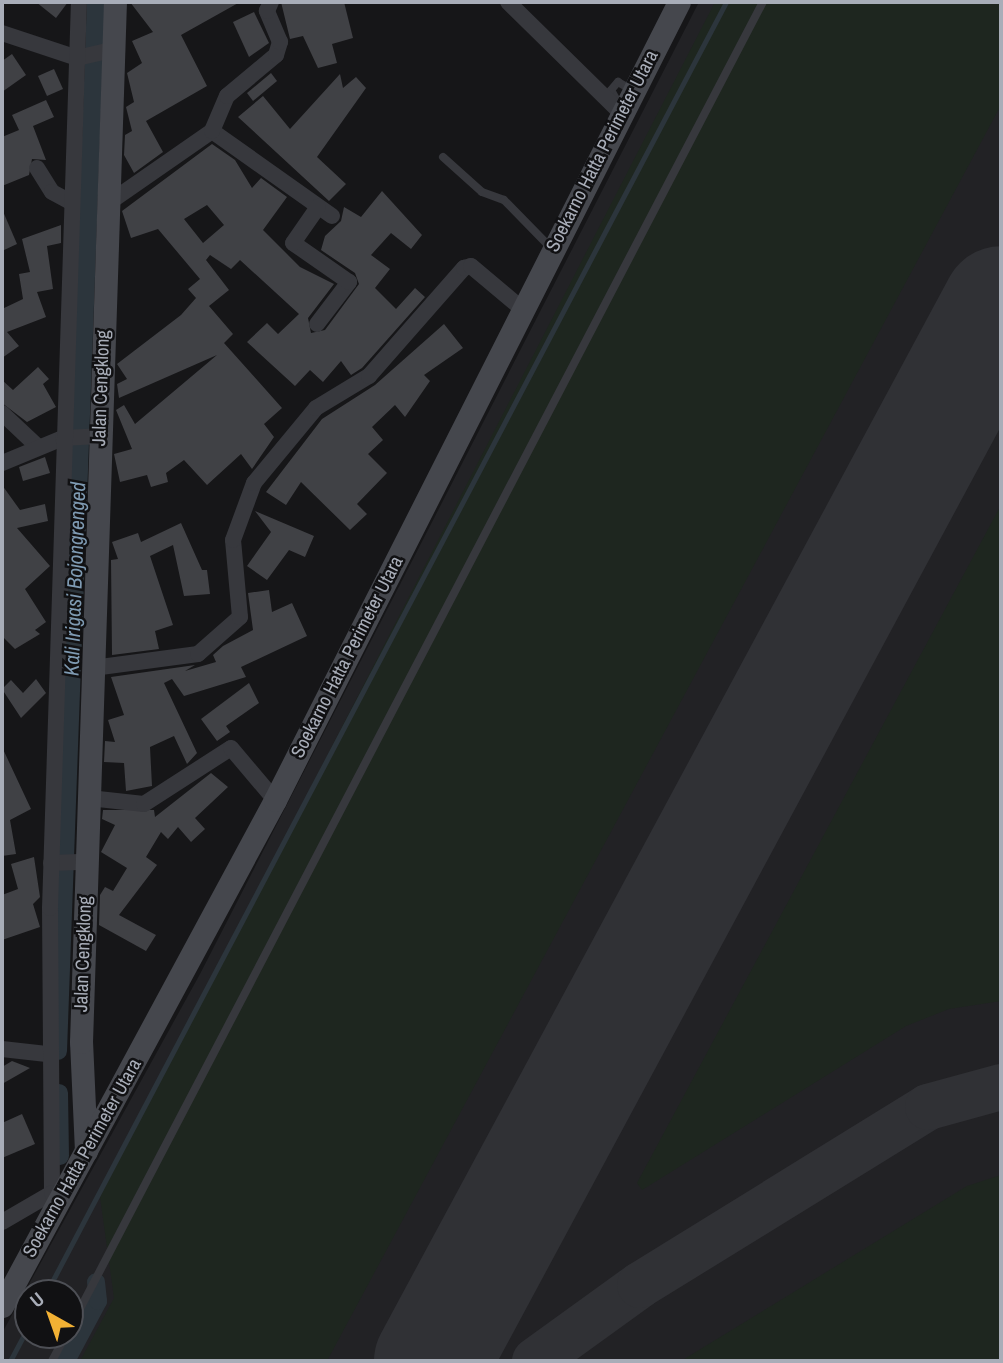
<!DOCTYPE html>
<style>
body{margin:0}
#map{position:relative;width:1003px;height:1363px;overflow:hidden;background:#161618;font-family:"Archivo Narrow",sans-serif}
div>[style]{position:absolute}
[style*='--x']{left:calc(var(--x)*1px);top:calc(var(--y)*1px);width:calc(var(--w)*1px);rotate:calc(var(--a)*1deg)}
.built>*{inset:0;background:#222225}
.green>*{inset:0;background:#1e261f}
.stream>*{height:5px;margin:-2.5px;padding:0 2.5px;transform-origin:2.5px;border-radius:2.5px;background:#2c353c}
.canal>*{height:18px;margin:-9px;padding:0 9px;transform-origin:9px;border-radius:9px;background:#2c353c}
.taxiway>*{height:46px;margin:-23px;padding:0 23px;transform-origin:23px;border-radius:23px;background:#303135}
.runway>*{height:116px;margin:-58px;padding:0 58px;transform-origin:58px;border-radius:58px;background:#303135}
.building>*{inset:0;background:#404145}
.lane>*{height:8px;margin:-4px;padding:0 4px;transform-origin:4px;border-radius:4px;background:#37383d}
.street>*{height:16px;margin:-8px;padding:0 8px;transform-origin:8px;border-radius:8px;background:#37383d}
.secondary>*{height:23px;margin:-11.5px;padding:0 11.5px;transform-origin:11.5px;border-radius:11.5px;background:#45474d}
span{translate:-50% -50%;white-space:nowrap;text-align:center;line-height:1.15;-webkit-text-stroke:5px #111113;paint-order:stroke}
.street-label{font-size:19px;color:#a8adb8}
.water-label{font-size:21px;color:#7f9bb3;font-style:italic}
.frame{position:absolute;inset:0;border:4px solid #a8adb8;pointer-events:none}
.north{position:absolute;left:14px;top:1279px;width:70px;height:70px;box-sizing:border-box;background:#111113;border:2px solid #4d4f55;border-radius:50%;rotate:320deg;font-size:19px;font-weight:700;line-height:28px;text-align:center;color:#a8adb8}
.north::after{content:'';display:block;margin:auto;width:24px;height:32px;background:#f2b134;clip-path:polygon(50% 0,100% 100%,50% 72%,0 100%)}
</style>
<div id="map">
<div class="built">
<div style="clip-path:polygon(evenodd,699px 2px,1001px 2px,1001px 1361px,2px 1361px,2px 1333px,200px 974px,699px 2px,28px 1293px,70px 1293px,70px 1335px,28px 1335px,28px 1293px)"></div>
</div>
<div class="green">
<div style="clip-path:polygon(715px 2px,1001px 2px,1001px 105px,327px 1361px,80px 1361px,114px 1298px,100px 1197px)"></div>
<div style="clip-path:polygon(1001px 505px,1001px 1001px,949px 1009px,906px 1026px,642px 1190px,637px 1183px)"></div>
<div style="clip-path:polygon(1001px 1175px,1001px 1361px,681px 1361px,967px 1186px)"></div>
</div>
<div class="stream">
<div style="--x:46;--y:1293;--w:1459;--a:-62.22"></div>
<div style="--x:10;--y:1361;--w:38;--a:-62"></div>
</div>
<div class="canal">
<div style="--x:58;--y:1051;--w:1050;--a:-87.93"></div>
<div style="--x:59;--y:1093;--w:63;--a:89.1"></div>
<div style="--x:66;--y:1361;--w:68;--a:-61.9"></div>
<div style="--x:98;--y:1301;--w:19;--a:-96"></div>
</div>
<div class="taxiway">
<div style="--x:535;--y:1361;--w:130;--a:-35.9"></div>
<div style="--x:640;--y:1285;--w:339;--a:-31.7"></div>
<div style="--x:928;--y:1107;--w:76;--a:-15.3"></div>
</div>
<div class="runway">
<div style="--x:432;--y:1361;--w:1200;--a:-61.71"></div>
</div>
<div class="building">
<div style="clip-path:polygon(36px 2px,68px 2px,56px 18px)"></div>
<div style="clip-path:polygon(130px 2px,240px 2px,181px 35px,207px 86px,146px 121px,163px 152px,134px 173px,124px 155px,125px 135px,132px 131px,126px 107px,134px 102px,127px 73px,142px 63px,132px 41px,153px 32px)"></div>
<div style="clip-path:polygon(281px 2px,344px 2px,353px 38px,332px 44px,337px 63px,318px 68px,303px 36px,290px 39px)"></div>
<div style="clip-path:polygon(254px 12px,269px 43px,249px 57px,233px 22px)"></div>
<div style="clip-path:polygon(12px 54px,26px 75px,2px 92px,2px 61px)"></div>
<div style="clip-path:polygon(54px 69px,63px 89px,47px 96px,38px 76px)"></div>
<div style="clip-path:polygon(271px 73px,277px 81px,253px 101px,247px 93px)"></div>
<div style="clip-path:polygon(340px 74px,343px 88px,356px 77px,366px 88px,317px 157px,346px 184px,329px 201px,238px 117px,263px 96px,290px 129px)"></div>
<div style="clip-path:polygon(46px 100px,54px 117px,33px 126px,46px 160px,32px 159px,29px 175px,2px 186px,2px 137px,19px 130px,12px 115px)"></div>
<div style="clip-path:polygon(evenodd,212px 144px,235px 160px,252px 188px,261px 178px,287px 197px,263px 230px,300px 267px,334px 284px,308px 318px,311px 333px,325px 330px,359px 284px,355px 273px,321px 250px,325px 236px,341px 221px,344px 207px,361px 217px,382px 191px,422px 235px,411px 249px,391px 233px,371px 255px,390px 269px,375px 288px,396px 309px,415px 288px,425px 297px,362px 368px,351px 375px,341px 361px,323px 382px,310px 370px,295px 386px,247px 342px,267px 323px,278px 334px,299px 314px,240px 260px,231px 269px,210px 255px,206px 260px,229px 290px,209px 306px,233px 334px,224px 343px,282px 408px,264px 424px,274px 437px,252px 469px,241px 454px,207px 485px,184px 460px,166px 473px,168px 482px,151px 487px,147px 475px,120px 482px,114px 454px,132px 449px,116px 410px,124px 405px,135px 424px,217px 355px,119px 398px,117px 384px,127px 379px,117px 364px,181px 315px,196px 298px,188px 289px,200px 279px,158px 229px,131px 238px,122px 211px,212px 144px,207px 205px,224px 225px,203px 243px,184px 219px,207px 205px)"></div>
<div style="clip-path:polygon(2px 209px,17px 244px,2px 251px)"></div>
<div style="clip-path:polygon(61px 225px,61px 243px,47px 246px,53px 289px,37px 292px,46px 317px,7px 332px,19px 346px,2px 358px,2px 309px,23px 299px,19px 274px,30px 272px,22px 239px)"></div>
<div style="clip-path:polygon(444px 324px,463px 348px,424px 375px,430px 381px,405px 417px,395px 405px,372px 427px,383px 440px,368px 454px,387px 473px,357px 504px,367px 514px,350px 530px,301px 482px,286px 505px,266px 492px,322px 419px,375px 385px)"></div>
<div style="clip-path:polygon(38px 367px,49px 379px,43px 384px,56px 407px,27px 422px,2px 403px,2px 380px,13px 390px)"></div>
<div style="clip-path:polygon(45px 457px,50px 473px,23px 481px,19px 467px)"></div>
<div style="clip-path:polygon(2px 485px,20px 510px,45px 504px,48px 521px,17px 528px,50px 566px,25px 589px,46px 622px,35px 630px,40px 634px,15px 649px,2px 636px)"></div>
<div style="clip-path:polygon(255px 511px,314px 536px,305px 557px,289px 550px,267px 580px,247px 566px,271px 532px)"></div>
<div style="clip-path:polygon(181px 523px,202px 570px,207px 570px,210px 594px,184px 596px,173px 545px,150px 556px,173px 625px,155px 631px,159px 649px,112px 655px,111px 560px,118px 559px,112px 542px,138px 533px,141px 542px)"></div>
<div style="clip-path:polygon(269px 590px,272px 612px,292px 603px,307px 636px,241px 667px,246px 677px,184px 696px,172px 679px,164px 683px,197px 753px,187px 764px,174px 736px,150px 747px,152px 786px,126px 791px,124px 763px,104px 762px,105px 741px,115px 742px,108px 720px,124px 715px,111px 677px,195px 665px,185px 671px,216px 662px,213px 655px,223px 646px,253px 630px,248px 593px)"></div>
<div style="clip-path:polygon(36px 679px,46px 693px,21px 718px,2px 689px,11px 680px,23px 693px)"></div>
<div style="clip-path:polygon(249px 683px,259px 703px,226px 726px,230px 732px,217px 741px,201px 719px)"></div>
<div style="clip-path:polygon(2px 747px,31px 809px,10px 820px,16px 854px,2px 856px)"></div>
<div style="clip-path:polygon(211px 773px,228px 787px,195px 818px,205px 829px,191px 842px,178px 827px,168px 839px,161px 832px,146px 857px,157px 865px,119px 915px,156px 935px,146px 951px,99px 925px,100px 895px,105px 887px,113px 891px,127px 868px,101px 852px,115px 825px,102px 819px,103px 810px,154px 810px,155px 817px)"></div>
<div style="clip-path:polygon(34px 857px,40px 897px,33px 904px,40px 927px,2px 940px,2px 895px,18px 889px,11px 864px)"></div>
<div style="clip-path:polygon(12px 1061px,30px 1068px,2px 1084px,2px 1067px)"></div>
<div style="clip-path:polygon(22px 1114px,35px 1144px,2px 1158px,2px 1123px)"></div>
</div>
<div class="lane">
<div style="--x:616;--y:99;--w:10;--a:-119"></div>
<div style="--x:611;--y:90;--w:11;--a:-49"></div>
<div style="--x:618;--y:82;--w:16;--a:30"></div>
<div style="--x:443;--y:157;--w:52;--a:41.9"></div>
<div style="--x:482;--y:192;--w:23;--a:20"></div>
<div style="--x:504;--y:200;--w:67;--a:45.6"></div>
<div style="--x:70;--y:1328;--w:1496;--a:-62.41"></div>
<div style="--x:52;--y:1361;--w:30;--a:-62"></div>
</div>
<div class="street">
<div style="--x:508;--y:2;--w:157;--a:44.5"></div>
<div style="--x:2;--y:33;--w:79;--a:18.4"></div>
<div style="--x:77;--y:58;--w:36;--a:-13"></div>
<div style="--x:212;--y:131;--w:147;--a:35.3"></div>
<div style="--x:37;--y:168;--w:28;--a:58"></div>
<div style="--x:52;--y:192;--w:21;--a:28"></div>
<div style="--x:107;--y:204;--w:128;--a:-34.8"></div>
<div style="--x:212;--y:131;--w:38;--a:-67"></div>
<div style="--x:227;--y:96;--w:64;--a:-39.9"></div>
<div style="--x:276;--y:55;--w:14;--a:-73"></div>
<div style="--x:280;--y:42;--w:34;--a:-113"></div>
<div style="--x:267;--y:11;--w:10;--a:-66"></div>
<div style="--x:317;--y:324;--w:53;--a:-52.7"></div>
<div style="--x:349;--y:282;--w:68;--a:-145.1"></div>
<div style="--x:293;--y:243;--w:44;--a:-55.2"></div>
<div style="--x:2;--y:413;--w:48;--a:43.3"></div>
<div style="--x:2;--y:463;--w:66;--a:-22.3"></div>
<div style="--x:63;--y:438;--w:36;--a:-3"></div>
<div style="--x:93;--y:668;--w:106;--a:-7.6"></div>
<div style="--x:198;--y:654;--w:56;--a:-41.4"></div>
<div style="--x:240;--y:617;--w:77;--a:-95.2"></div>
<div style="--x:233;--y:540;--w:61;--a:-69.8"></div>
<div style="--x:254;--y:483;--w:97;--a:-50.4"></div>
<div style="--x:316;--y:408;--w:62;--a:-31.1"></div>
<div style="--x:369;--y:376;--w:144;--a:-48.7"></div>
<div style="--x:464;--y:268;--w:7;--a:-16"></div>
<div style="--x:471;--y:266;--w:65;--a:40"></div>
<div style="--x:89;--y:798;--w:55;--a:6.2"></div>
<div style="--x:144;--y:804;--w:103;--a:-32.8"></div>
<div style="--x:231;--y:748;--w:68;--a:49.8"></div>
<div style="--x:51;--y:863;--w:35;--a:-2"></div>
<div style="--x:2;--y:1049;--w:45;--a:6.3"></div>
<div style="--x:52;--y:1193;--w:285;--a:-90.4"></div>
<div style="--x:50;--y:908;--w:906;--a:-88.17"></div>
<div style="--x:2;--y:1222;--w:58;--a:-30.1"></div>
<div style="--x:52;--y:1193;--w:9;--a:27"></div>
</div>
<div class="secondary">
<div style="--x:86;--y:1151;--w:109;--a:-92.6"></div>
<div style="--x:81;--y:1042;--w:1041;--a:-88.13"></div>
<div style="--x:2;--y:1306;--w:575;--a:-61.65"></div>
<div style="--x:275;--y:800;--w:894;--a:-63.15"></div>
</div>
<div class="street-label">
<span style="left:602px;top:151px;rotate:-63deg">Soekarno Hatta Perimeter Utara</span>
<span style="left:101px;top:388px;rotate:-88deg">Jalan Cengklong</span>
<span style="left:347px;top:657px;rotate:-63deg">Soekarno Hatta Perimeter Utara</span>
<span style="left:83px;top:954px;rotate:-88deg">Jalan Cengklong</span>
<span style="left:82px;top:1158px;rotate:-61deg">Soekarno Hatta Perimeter Utara</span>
</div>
<div class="water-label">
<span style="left:75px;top:579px;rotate:-88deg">Kali Irigasi Bojongrenged</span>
</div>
<div class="frame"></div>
<div class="north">U</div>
</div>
